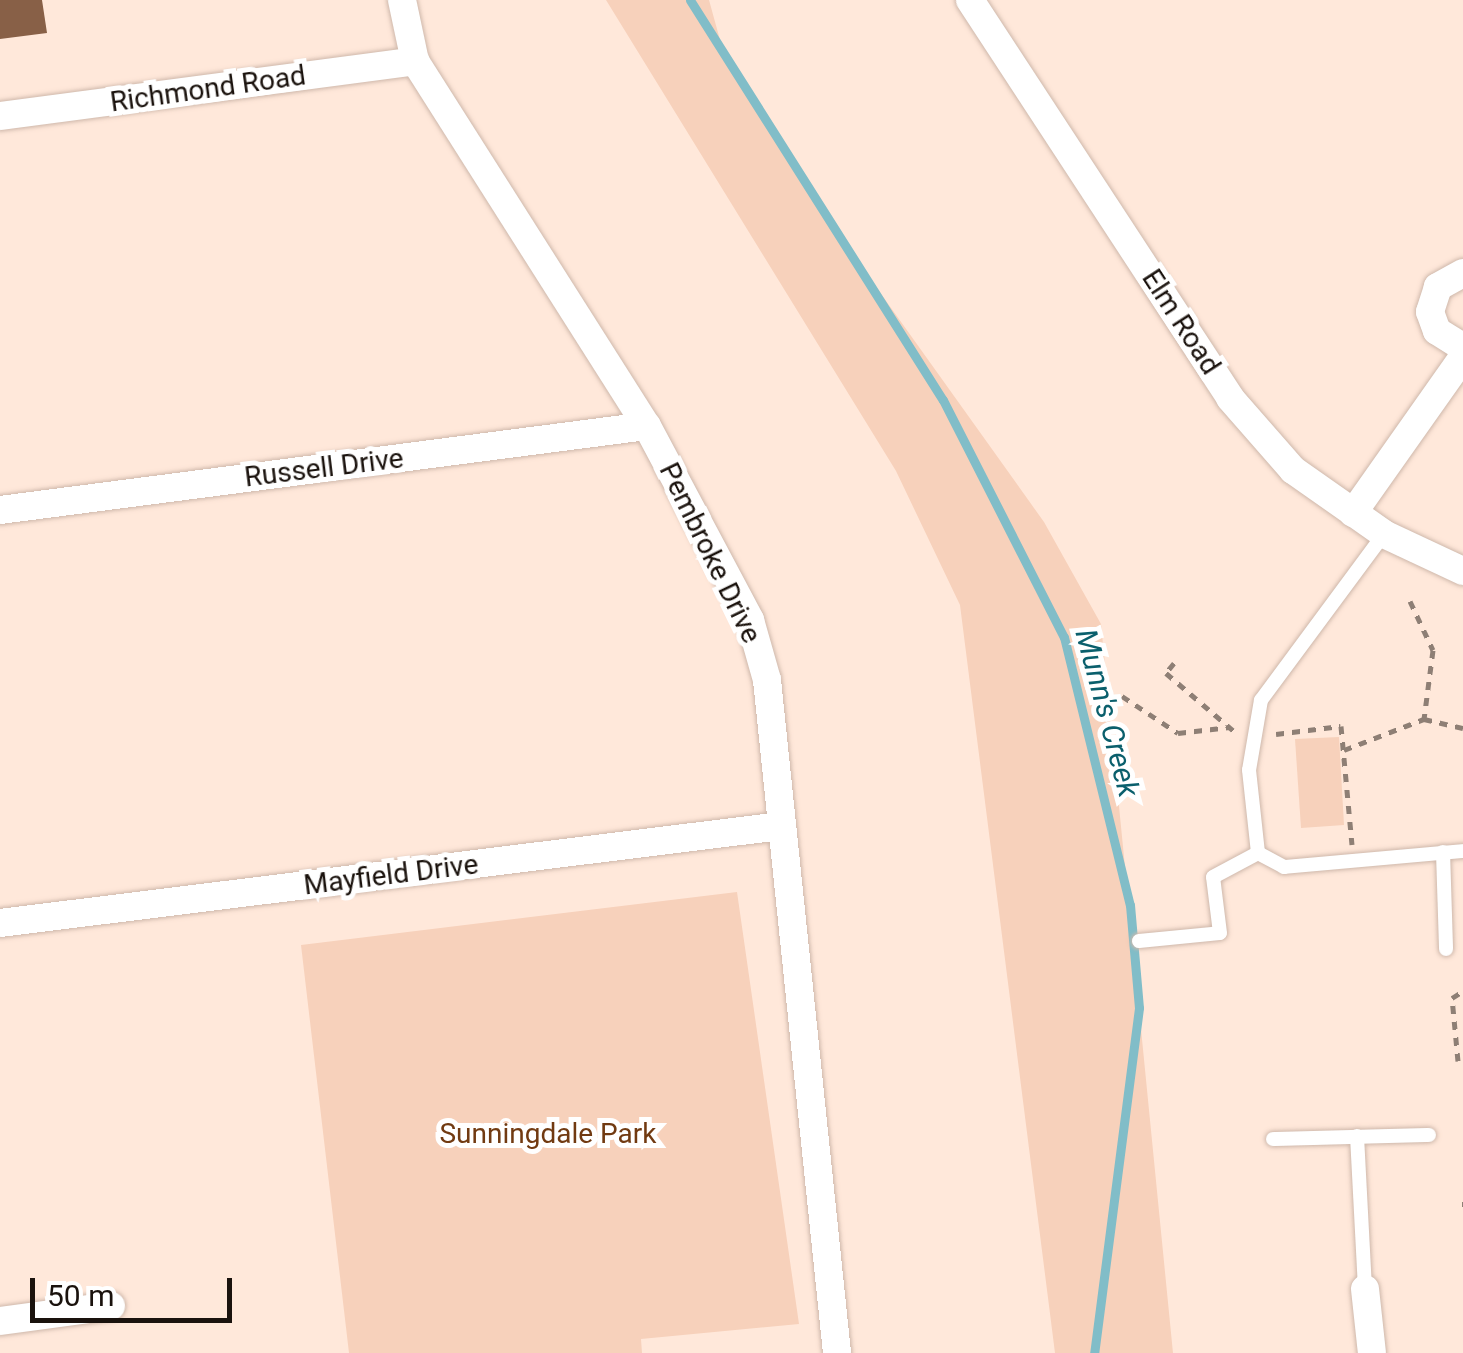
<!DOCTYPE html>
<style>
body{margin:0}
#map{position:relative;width:1463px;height:1353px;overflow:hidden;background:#ffe8da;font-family:Roboto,sans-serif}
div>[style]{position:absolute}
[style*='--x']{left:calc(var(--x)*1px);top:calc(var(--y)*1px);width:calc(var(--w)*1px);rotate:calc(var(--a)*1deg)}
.green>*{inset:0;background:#f7d1bb}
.stream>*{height:9px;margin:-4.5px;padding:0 4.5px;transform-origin:4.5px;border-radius:4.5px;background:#81bdc8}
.building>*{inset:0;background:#886047}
.path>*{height:5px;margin-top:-2.5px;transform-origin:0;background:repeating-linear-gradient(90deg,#8e7f75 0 8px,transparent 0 16px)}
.roads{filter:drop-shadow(0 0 2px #cfb8ab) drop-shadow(0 0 2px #cfb8ab)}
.service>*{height:14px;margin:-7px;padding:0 7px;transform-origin:7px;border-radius:7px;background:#fff}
.minor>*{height:28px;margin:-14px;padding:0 14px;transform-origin:14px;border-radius:14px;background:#fff}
span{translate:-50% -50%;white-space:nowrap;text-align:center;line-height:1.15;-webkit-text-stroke:10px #fff;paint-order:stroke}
.street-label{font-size:28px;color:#1a120d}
.park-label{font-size:28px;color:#713a11}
.water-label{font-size:30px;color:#0a5f6c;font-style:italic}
.scale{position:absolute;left:30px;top:1278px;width:202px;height:45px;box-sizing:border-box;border:5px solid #1a120d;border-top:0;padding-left:12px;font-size:30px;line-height:35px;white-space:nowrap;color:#1a120d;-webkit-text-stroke:8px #fff;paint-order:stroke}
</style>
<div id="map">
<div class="green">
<div style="clip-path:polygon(606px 0,709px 0,725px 58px,811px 196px,1044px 522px,1101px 624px,1173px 1353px,1055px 1353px,960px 605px,896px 471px)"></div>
<div style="clip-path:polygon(1339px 737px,1344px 825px,1301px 828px,1295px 739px)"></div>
<div style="clip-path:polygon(737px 892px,799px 1324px,641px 1339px,642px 1353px,349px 1353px,301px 945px)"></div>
</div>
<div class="stream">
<div style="--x:690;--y:0;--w:473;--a:57.7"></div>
<div style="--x:943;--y:400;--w:266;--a:63"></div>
<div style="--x:1064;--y:637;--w:276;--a:76.2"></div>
<div style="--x:1130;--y:905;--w:103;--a:85"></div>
<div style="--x:1139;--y:1008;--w:348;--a:97.4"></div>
</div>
<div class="building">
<div style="clip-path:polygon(0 0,42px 0,47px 33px,0 39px)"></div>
</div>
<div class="path">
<div style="--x:1410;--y:601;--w:54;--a:64.9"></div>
<div style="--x:1433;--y:650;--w:70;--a:97.4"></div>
<div style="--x:1174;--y:663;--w:13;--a:129"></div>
<div style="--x:1166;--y:673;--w:89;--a:40.5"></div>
<div style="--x:1122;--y:696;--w:67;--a:33.5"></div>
<div style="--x:1178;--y:733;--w:52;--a:-6.6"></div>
<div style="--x:1276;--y:734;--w:65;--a:-7"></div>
<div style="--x:1341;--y:726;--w:119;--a:84.7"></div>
<div style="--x:1344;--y:750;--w:86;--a:-21.2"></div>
<div style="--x:1424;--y:719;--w:40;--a:13"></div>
<div style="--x:1458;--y:1061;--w:63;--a:-95.4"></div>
<div style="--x:1452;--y:998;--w:13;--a:-32"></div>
<div style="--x:1462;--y:1204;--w:1;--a:0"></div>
</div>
<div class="roads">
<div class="service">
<div style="--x:1384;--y:534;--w:207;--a:126.5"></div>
<div style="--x:1261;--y:700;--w:71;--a:99.7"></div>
<div style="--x:1249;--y:770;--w:83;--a:83.8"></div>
<div style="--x:1258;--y:853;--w:30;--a:28"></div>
<div style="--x:1284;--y:867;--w:180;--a:-5.1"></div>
<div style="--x:1443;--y:852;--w:97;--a:88.2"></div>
<div style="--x:1139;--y:941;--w:81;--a:-5.6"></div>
<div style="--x:1220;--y:933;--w:56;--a:-97.1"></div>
<div style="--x:1213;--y:877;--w:51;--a:-28.1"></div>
<div style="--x:1357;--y:1136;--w:153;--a:87"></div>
<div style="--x:1273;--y:1139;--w:156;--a:-1.5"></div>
</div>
<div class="minor">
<div style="--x:402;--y:0;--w:62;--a:78"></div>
<div style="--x:415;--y:61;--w:432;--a:57.6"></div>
<div style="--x:647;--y:426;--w:220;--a:62"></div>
<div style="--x:750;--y:620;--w:62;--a:74.2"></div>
<div style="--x:767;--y:680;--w:677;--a:84.06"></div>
<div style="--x:970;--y:0;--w:475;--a:56.8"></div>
<div style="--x:1230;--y:398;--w:96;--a:48.8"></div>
<div style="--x:1293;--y:470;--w:111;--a:35.1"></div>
<div style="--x:1384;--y:534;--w:87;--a:25.1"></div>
<div style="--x:0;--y:116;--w:419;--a:-7.5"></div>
<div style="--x:1463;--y:273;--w:29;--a:151"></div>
<div style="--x:1438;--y:287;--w:26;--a:108"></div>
<div style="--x:1430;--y:312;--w:20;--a:70"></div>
<div style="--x:1437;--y:331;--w:31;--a:32"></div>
<div style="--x:0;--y:510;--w:652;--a:-7.4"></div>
<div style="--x:1353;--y:513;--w:191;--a:-54.8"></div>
<div style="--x:0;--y:923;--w:787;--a:-7.08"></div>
<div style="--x:1365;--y:1289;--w:64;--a:83.8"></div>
<div style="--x:0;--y:1321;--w:112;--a:-7.7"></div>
</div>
</div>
<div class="street-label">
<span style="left:208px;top:89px;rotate:-8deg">Richmond Road</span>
<span style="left:1181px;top:322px;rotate:57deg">Elm Road</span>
<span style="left:324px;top:468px;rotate:-7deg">Russell Drive</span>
<span style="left:710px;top:553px;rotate:64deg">Pembroke Drive</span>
<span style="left:391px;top:875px;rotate:-7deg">Mayfield Drive</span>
</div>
<div class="park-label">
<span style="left:548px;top:1134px">Sunningdale Park</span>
</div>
<div class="water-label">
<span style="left:1107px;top:713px;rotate:75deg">Munn's Creek</span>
</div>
<div class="scale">50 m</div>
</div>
